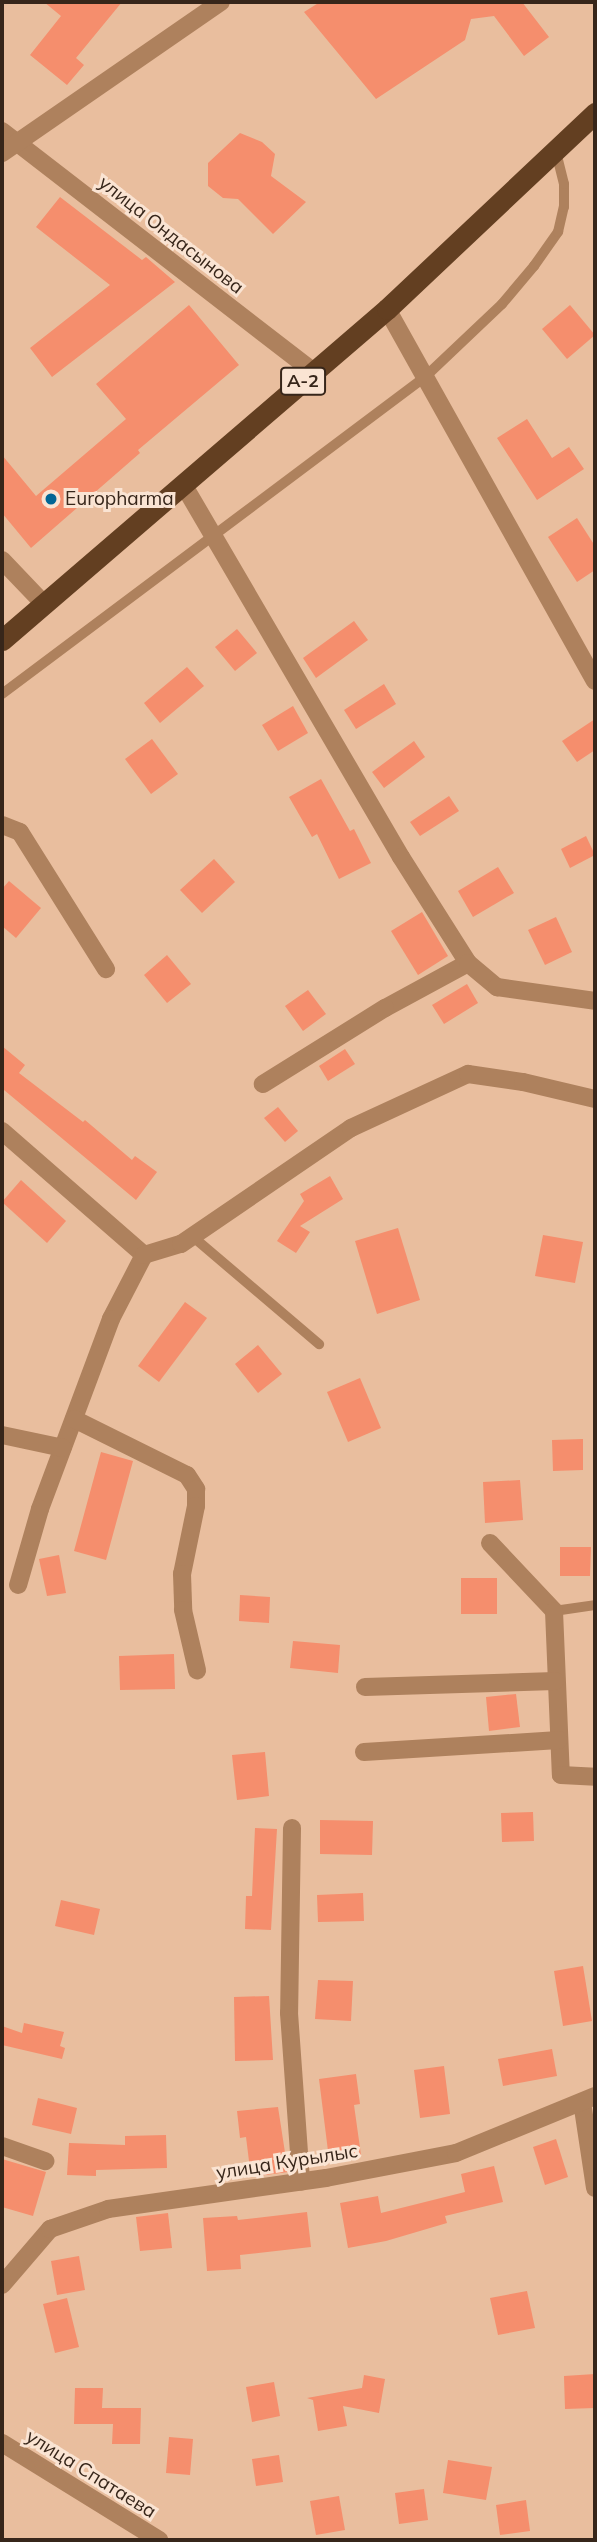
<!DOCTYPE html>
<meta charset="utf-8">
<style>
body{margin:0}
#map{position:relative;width:597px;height:2542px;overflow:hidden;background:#e9be9e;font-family:Mulish,sans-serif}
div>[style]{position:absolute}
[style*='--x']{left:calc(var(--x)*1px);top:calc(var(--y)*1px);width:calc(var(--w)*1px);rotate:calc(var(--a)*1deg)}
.building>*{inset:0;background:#f58e6d}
.lane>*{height:10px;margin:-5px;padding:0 5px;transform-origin:5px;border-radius:5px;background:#ae815d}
.street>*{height:18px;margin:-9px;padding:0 9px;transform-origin:9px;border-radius:9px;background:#ae815d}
.highway>*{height:21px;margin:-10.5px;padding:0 10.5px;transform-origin:10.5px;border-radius:10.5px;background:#633f21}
.dots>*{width:19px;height:19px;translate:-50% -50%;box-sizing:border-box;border:4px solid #fae4d3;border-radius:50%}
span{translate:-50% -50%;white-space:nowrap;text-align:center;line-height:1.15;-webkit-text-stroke:6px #fae4d3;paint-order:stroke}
.shield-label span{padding:2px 5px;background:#fae4d3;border:2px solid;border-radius:5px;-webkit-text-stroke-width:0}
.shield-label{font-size:18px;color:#37261a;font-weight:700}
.street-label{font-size:19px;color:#37261a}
.poi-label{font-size:19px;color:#37261a}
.left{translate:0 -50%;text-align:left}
.frame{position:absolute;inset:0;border:4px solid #37261a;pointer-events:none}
</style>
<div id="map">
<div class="building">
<div style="clip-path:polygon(44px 2px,122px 2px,76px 58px,84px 65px,67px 85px,30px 55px,61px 16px)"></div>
<div style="clip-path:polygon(320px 2px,522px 2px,549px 37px,524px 56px,494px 16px,471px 19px,465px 40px,376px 99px,304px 12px)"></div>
<div style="clip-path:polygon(240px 133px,262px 142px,275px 154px,271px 176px,306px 202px,273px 234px,238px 199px,223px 198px,208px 186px,208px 163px)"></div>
<div style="clip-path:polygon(60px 197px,142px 260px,146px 257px,175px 282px,52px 377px,30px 348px,110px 285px,36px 227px)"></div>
<div style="clip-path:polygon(189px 305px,239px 365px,138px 450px,140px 453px,31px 548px,2px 513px,2px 455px,36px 496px,126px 419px,96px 384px)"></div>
<div style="clip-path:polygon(570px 305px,595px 335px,567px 359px,542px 329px)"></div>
<div style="clip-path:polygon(527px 419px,552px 458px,569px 447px,584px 469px,537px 500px,497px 438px)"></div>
<div style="clip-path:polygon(577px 518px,595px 546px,595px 570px,577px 582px,548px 537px)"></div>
<div style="clip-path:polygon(354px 621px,368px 640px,316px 678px,303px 658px)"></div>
<div style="clip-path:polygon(237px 629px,257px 653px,235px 671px,215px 647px)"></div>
<div style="clip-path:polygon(187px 667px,204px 686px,160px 723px,144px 703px)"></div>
<div style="clip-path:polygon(384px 684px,396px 704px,356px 729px,344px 710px)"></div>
<div style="clip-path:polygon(293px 706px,308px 733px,278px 751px,262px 725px)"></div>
<div style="clip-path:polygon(595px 719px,595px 750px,577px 762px,562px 741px)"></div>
<div style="clip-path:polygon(152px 739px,178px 774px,151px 794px,125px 759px)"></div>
<div style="clip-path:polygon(414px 741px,425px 757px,384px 788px,372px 772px)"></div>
<div style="clip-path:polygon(321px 779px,350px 831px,354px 829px,371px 863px,339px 879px,317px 834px,312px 837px,289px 797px)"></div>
<div style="clip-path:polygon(449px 796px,459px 811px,420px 836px,410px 822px)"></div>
<div style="clip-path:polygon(586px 836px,595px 855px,570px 868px,561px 849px)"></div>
<div style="clip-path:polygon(214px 859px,235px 882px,202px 913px,180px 890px)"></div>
<div style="clip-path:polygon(498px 867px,514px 893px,473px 917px,458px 891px)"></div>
<div style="clip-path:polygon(9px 881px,41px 908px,16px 938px,2px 926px,2px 889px)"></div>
<div style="clip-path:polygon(422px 912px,448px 956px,418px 975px,391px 931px)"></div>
<div style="clip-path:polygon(556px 917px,572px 952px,545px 965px,528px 930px)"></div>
<div style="clip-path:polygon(167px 955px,191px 984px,167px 1003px,144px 975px)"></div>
<div style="clip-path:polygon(467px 984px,478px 1003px,444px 1024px,432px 1005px)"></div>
<div style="clip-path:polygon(308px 990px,326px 1014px,303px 1031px,285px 1006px)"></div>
<div style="clip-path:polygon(2px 1046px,25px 1065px,19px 1073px,83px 1122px,85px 1120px,132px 1160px,135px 1156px,157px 1172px,136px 1200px,4px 1090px,2px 1093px)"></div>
<div style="clip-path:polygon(345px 1049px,355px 1064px,328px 1081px,319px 1066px)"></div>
<div style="clip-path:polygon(278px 1107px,298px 1131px,285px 1142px,264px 1118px)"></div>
<div style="clip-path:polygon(330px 1176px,343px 1199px,300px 1226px,310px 1232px,296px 1253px,277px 1241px,304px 1201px,300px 1194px)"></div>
<div style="clip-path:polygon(21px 1180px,66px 1221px,47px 1243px,2px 1202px)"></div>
<div style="clip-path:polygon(398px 1228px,420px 1300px,377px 1314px,355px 1241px)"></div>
<div style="clip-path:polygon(543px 1235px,583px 1242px,575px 1283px,535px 1276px)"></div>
<div style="clip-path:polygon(185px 1302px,207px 1318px,159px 1382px,138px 1366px)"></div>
<div style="clip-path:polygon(258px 1345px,282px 1374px,258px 1393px,235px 1364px)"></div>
<div style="clip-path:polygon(360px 1378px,381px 1428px,348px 1442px,327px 1392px)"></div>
<div style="clip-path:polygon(583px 1439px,583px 1470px,553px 1471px,552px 1440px)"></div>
<div style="clip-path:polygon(101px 1452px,133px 1461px,106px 1560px,74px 1551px)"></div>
<div style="clip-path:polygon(520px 1480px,523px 1520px,485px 1523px,483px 1482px)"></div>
<div style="clip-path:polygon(560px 1547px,591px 1547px,590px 1576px,560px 1576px)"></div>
<div style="clip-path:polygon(59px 1555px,66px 1593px,47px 1596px,39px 1559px)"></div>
<div style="clip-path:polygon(461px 1578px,497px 1578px,497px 1614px,461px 1614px)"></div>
<div style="clip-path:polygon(240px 1595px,270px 1597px,269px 1623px,239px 1621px)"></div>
<div style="clip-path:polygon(293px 1641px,340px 1645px,338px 1673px,290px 1668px)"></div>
<div style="clip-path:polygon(174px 1654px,175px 1689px,120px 1690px,119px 1656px)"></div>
<div style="clip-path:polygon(516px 1694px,520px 1727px,489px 1731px,486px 1697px)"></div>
<div style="clip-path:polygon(265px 1752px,269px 1796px,237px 1800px,232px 1755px)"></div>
<div style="clip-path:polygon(533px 1812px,534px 1841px,502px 1842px,501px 1813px)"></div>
<div style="clip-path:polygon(320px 1820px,373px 1821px,372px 1855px,320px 1854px)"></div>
<div style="clip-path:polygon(255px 1828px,277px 1829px,271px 1930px,245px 1929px,246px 1896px,252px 1896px)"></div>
<div style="clip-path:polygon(363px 1893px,364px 1921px,318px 1922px,317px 1895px)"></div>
<div style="clip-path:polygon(61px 1900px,100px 1909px,94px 1935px,55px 1926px)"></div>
<div style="clip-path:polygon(583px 1966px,592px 2021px,563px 2026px,554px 1971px)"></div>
<div style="clip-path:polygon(318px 1980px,353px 1981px,351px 2021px,315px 2019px)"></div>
<div style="clip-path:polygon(269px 1996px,273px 2060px,235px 2061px,234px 1997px)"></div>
<div style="clip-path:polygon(24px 2023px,64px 2032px,60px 2046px,65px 2048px,62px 2059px,2px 2045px,2px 2026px,22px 2033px)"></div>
<div style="clip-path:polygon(552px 2049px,557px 2076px,503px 2086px,498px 2059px)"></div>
<div style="clip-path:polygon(444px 2066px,450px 2114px,420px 2118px,414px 2070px)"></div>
<div style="clip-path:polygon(356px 2074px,360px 2104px,354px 2105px,361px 2155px,329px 2159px,319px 2079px)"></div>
<div style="clip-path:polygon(38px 2098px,77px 2108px,71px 2134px,32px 2125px)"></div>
<div style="clip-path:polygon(278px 2107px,288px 2172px,251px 2177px,246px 2137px,240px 2138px,237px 2111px)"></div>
<div style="clip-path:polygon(166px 2135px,167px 2168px,96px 2170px,96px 2176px,67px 2175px,69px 2143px,125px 2145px,125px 2136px)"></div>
<div style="clip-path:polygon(556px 2139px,568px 2177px,545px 2185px,533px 2147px)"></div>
<div style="clip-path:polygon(2px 2159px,46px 2172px,33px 2216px,2px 2207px)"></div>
<div style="clip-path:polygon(494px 2166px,503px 2202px,445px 2216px,447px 2223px,386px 2241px,348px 2248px,340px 2203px,378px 2196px,381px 2213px,465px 2192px,461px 2174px)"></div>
<div style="clip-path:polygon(307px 2212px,311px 2247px,240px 2255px,241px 2269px,207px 2271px,203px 2218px,237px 2216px,238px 2220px)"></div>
<div style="clip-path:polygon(168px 2213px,172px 2248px,140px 2251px,136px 2217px)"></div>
<div style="clip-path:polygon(79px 2256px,85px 2290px,57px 2295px,51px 2261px)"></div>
<div style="clip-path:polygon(527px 2291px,535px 2328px,498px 2335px,490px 2298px)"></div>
<div style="clip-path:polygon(67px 2298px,79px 2347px,55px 2353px,43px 2304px)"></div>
<div style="clip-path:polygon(595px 2374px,595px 2408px,565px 2409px,564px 2376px)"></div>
<div style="clip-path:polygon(364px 2375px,385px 2379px,379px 2413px,343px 2406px,347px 2426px,318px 2431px,313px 2400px,307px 2398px,362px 2388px)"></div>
<div style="clip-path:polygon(274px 2382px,280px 2416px,252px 2422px,246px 2387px)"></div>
<div style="clip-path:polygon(75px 2388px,103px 2388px,102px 2408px,141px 2408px,140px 2444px,112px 2444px,113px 2424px,74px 2424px)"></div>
<div style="clip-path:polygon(169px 2437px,193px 2439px,190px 2475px,166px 2473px)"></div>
<div style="clip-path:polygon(279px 2455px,283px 2482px,256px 2486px,252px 2459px)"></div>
<div style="clip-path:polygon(448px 2460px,492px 2467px,486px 2500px,443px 2493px)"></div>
<div style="clip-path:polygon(424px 2489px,428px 2520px,399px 2524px,395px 2493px)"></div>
<div style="clip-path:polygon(339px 2496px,345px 2530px,316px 2535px,310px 2501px)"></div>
<div style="clip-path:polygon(526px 2500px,530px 2531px,500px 2535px,496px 2505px)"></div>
</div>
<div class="lane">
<div style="--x:2;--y:694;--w:529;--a:-36.85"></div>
<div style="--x:425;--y:377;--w:106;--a:-43.5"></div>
<div style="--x:502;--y:304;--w:50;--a:-49.9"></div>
<div style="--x:534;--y:266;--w:42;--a:-54.8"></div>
<div style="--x:558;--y:232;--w:26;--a:-77"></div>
<div style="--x:564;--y:207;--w:23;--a:-90"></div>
<div style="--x:564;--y:184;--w:32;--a:-104"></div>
<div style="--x:192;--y:1236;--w:167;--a:40.4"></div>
<div style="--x:554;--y:1611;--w:41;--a:-8.3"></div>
</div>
<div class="street">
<div style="--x:2;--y:131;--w:394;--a:37.7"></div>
<div style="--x:2;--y:153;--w:266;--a:-34.6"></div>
<div style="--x:387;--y:309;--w:426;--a:60.8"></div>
<div style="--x:183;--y:484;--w:432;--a:59.7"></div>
<div style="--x:401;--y:857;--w:125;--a:57.7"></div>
<div style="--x:468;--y:963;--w:94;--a:151.5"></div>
<div style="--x:385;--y:1008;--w:144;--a:148.1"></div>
<div style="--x:2;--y:560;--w:61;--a:46.3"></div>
<div style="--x:2;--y:825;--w:19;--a:21"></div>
<div style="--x:20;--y:832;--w:162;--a:57.9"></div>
<div style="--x:468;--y:963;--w:38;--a:40"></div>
<div style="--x:497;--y:987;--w:99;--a:8.1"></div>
<div style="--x:2;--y:1131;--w:189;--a:41.1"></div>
<div style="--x:144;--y:1255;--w:72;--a:117.3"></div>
<div style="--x:111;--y:1319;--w:203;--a:110.5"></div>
<div style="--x:40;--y:1509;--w:79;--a:106.1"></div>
<div style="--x:144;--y:1255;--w:39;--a:-17"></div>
<div style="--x:181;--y:1244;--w:206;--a:-34.3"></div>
<div style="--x:351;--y:1128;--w:129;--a:-24.8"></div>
<div style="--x:468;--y:1074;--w:56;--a:8.3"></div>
<div style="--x:523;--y:1082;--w:74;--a:13.3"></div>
<div style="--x:74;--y:1419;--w:126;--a:26.4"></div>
<div style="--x:187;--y:1475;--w:17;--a:57"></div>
<div style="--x:196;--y:1489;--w:17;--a:90"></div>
<div style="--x:196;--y:1506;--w:69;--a:101.6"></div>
<div style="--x:182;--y:1574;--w:36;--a:88"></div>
<div style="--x:183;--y:1610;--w:62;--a:76.9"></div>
<div style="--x:2;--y:1435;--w:62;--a:12"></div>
<div style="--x:490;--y:1543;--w:93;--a:46.7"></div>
<div style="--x:554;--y:1611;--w:164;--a:87.6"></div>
<div style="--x:561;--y:1775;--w:34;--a:3"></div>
<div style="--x:365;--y:1687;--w:190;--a:-1.8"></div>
<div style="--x:364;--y:1752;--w:195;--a:-3.5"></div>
<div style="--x:292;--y:1828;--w:185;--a:90.9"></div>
<div style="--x:289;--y:2013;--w:169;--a:85.9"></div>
<div style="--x:582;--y:2102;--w:87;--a:81.4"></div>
<div style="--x:2;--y:2146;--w:46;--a:19.2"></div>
<div style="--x:2;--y:2285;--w:74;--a:-49.4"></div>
<div style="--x:50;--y:2229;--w:61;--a:-19"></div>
<div style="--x:108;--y:2209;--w:220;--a:-8.1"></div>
<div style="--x:326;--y:2178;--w:132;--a:-10.9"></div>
<div style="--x:456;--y:2153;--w:150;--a:-22.3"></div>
<div style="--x:2;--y:2443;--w:185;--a:31.7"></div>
</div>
<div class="highway">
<div style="--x:2;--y:640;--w:508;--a:-40.69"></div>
<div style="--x:387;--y:309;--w:286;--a:-43.3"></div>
</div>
<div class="dots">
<div style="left:51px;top:499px;background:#026695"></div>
</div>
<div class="shield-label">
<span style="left:303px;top:381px">A-2</span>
</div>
<div class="street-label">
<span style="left:171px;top:235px;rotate:38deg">улица Ондасынова</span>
<span style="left:287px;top:2162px;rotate:-9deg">улица Курылыс</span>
<span style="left:91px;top:2474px;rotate:32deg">улица Спатаева</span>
</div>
<div class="poi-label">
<span class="left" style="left:65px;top:499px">Europharma</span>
</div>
<div class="frame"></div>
</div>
